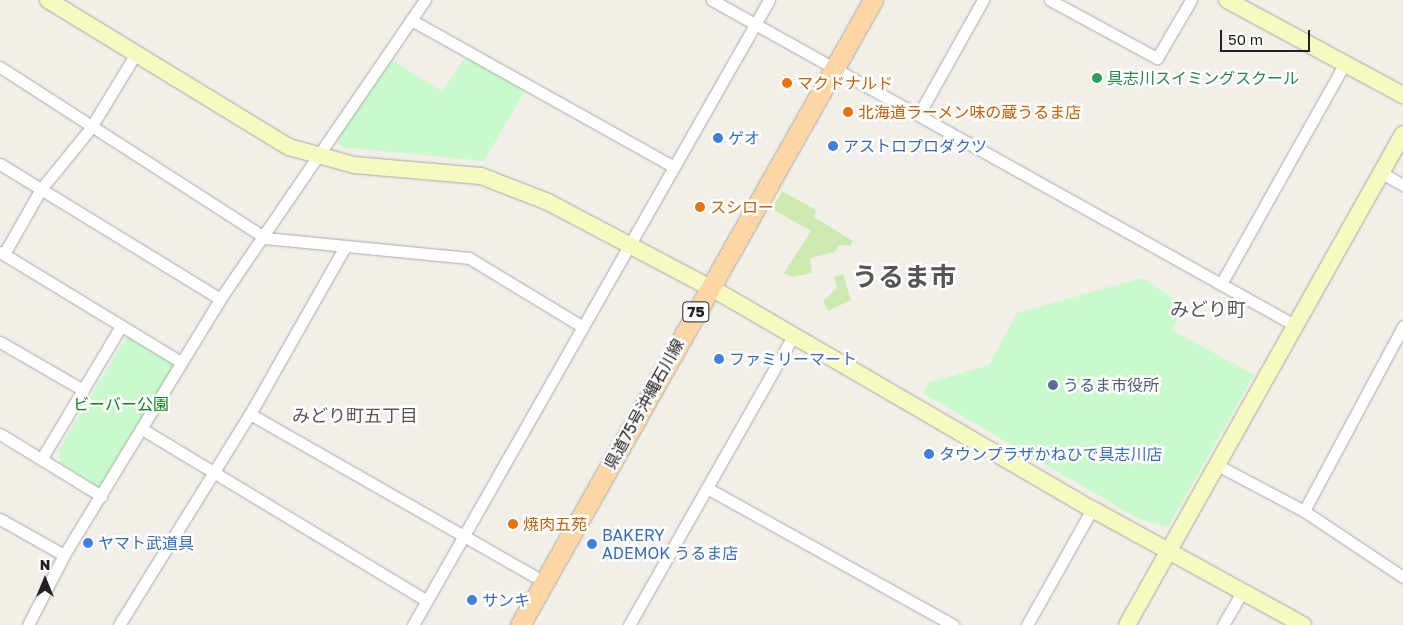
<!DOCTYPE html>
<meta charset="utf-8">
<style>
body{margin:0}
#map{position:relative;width:1403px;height:625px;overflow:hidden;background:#f2efe9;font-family:"Golos Text","Noto Sans JP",sans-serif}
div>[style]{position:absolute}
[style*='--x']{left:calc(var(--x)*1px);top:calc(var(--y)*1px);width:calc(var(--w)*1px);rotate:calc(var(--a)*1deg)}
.grass>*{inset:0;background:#cdebb0}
.park>*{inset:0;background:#c8facc}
.roads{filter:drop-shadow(0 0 1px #a9a9a9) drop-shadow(0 0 1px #a9a9a9)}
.street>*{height:11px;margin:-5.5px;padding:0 5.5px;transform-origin:5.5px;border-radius:5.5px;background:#fff}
.secondary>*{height:16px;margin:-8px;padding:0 8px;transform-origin:8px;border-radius:8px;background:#f7fabf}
.primary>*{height:19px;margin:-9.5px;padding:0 9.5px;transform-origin:9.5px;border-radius:9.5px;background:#fcd6a4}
.dots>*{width:14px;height:14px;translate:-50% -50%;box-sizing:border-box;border:2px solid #fff;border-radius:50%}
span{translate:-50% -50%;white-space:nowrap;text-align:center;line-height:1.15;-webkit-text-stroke:5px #fff;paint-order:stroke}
.shield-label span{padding:1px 4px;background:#fff;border:1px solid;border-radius:4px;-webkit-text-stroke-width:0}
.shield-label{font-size:15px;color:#222;font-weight:700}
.leisure-label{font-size:16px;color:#27864d}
.left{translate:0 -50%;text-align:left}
.food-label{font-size:16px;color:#c56008}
.shop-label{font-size:16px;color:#366cbe}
.service-label{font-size:16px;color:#4e5e75}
.park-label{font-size:16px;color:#0c8416}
.street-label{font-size:16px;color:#222}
.neighbourhood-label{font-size:18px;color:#555}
.quarter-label{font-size:19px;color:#555}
.town-label{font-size:26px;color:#555;font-weight:700}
.north{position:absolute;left:20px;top:555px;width:50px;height:50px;-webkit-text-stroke:4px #fff;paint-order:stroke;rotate:0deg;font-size:14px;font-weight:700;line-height:20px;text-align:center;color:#222}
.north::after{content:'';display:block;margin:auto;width:18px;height:22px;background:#222;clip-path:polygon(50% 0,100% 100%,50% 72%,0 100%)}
.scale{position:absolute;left:1220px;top:30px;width:90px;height:22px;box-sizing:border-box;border:2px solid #222;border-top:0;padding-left:6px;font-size:15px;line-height:18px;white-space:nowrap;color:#222;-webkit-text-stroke:4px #fff;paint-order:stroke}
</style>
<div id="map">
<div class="grass">
<div style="clip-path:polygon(782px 191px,816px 210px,814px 217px,853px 241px,850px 246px,839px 245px,835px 252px,810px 258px,812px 273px,792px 277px,784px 273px,811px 231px,772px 209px)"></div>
<div style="clip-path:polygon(843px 274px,851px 300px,828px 311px,823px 301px,837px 288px,834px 277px)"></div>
</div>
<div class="park">
<div style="clip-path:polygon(467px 55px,526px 89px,484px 161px,341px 147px,337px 136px,392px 60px,442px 91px)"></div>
<div style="clip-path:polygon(1142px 278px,1185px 306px,1172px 330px,1254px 375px,1168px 527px,1139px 519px,923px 393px,928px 383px,989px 365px,1017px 313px)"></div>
<div style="clip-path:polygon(130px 331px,181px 362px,104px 490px,60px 463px,59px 449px)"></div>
</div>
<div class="roads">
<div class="street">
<div style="--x:712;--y:0;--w:669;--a:29.17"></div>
<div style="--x:1050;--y:0;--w:122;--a:28.5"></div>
<div style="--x:1157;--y:58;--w:67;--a:-59.6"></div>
<div style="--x:411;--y:20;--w:299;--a:29.2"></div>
<div style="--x:0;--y:67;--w:315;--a:32.8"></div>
<div style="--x:265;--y:238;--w:205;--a:5.6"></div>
<div style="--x:469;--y:258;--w:133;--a:31.2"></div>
<div style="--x:919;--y:114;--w:131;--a:-60.7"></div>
<div style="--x:0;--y:164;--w:258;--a:31.5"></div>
<div style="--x:1382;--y:173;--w:24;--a:30"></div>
<div style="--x:0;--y:252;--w:212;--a:31.3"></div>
<div style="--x:4;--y:254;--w:75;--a:-60.4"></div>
<div style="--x:41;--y:189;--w:77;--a:-50.8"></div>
<div style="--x:90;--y:129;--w:87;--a:-58.7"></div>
<div style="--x:1221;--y:284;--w:253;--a:-60.7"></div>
<div style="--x:0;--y:342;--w:96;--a:30"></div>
<div style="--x:250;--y:414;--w:339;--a:29.7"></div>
<div style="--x:142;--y:429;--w:332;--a:31.1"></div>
<div style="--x:0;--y:434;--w:119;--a:31.5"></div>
<div style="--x:42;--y:458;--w:154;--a:-59.1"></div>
<div style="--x:1219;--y:466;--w:96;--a:27.9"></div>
<div style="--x:1304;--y:511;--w:119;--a:33.7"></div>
<div style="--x:707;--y:488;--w:282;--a:29.1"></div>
<div style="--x:1304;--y:511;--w:210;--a:-61.8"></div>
<div style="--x:0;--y:519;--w:73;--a:29.4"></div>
<div style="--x:28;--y:625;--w:79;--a:-62.8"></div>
<div style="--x:64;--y:555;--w:300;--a:-58.6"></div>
<div style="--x:220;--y:299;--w:363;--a:-55.6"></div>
<div style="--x:119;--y:625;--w:248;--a:-58.2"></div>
<div style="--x:250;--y:414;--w:192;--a:-60.4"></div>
<div style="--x:413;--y:625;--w:719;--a:-60.33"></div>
<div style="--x:629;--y:625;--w:332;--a:-60.4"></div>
<div style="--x:1027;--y:625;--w:133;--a:-60.7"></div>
<div style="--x:1223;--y:625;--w:39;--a:-60"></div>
</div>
<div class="secondary">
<div style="--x:48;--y:0;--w:282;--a:31.4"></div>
<div style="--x:289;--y:147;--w:67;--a:15.5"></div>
<div style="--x:354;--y:165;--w:127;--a:5"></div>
<div style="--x:481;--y:176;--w:72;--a:21.2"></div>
<div style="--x:548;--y:202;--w:197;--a:27.9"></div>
<div style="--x:722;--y:294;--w:428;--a:30.2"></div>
<div style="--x:1092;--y:509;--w:241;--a:28.8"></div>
<div style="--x:1227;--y:0;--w:200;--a:28.4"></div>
<div style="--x:1127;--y:625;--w:563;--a:-60.66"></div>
</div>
<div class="primary">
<div style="--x:520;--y:625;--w:718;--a:-60.54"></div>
</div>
</div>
<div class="dots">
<div style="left:1097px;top:78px;background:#2e9e5b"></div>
<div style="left:787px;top:83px;background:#e8710a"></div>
<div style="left:848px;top:112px;background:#e8710a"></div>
<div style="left:718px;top:138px;background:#3f7fe0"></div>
<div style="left:833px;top:146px;background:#3f7fe0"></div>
<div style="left:700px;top:207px;background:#e8710a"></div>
<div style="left:719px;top:359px;background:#3f7fe0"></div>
<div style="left:1053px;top:385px;background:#5c6f8a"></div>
<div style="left:929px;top:454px;background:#3f7fe0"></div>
<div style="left:513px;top:524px;background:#e8710a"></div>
<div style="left:88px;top:543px;background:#3f7fe0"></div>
<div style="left:592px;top:544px;background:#3f7fe0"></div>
<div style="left:472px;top:600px;background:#3f7fe0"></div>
</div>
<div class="shield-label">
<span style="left:696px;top:312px">75</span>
</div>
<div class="leisure-label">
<span class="left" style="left:1107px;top:78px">具志川スイミングスクール</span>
</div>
<div class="food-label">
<span class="left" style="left:797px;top:83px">マクドナルド</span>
<span class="left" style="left:858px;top:112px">北海道ラーメン味の蔵うるま店</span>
<span class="left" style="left:710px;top:207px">スシロー</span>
<span class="left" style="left:523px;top:524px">焼肉五苑</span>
</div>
<div class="shop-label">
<span class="left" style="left:728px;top:138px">ゲオ</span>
<span class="left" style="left:843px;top:146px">アストロプロダクツ</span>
<span class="left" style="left:729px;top:359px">ファミリーマート</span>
<span class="left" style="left:939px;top:454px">タウンプラザかねひで具志川店</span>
<span class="left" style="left:602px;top:544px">BAKERY<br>ADEMOK うるま店</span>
<span class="left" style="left:98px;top:543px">ヤマト武道具</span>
<span class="left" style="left:482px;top:600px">サンキ</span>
</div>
<div class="service-label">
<span class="left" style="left:1063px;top:385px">うるま市役所</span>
</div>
<div class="park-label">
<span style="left:121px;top:404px">ビーバー公園</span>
</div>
<div class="street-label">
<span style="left:644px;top:404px;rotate:-61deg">県道75号沖縄石川線</span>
</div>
<div class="neighbourhood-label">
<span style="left:355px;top:415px">みどり町五丁目</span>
</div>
<div class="quarter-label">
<span style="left:1208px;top:309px">みどり町</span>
</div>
<div class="town-label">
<span style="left:904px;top:277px">うるま市</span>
</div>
<div class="north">N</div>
<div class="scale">50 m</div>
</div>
